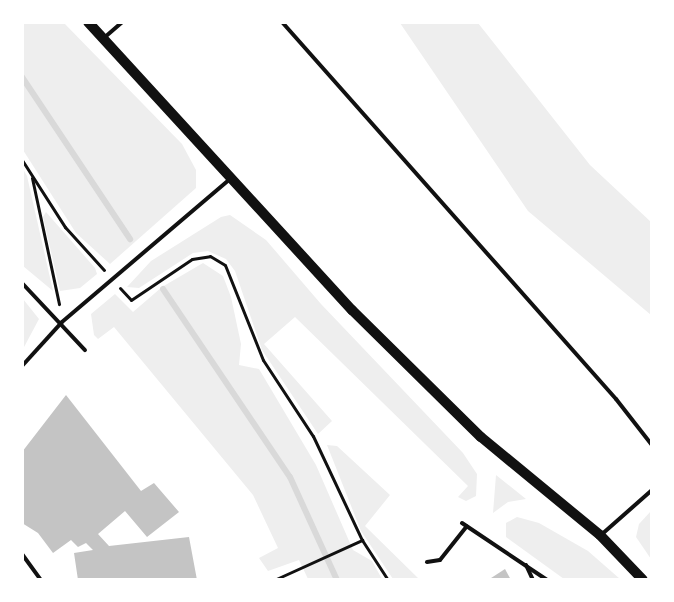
<!DOCTYPE html>
<style>
body{margin:0}
#map{position:relative;width:674px;height:602px;overflow:hidden;background:#fff;font-family:"Work Sans",sans-serif}
div>[style]{position:absolute}
[style*='--x']{left:calc(var(--x)*1px);top:calc(var(--y)*1px);width:calc(var(--w)*1px);rotate:calc(var(--a)*1deg)}
.green>*{inset:0;background:#eee}
.stream>*{height:6px;margin:-3px;padding:0 3px;transform-origin:3px;border-radius:3px;background:#d9d9d9}
.building>*{inset:0;background:#c4c4c4}
.path>*{height:3px;margin:-1.5px;padding:0 1.5px;transform-origin:1.5px;border-radius:1.5px;background:#111}
.service>*{height:4px;margin:-2px;padding:0 2px;transform-origin:2px;border-radius:2px;background:#111}
.secondary>*{height:10px;margin:-5px;padding:0 5px;transform-origin:5px;border-radius:5px;background:#111}
span{translate:-50% -50%;white-space:nowrap;text-align:center;line-height:1.15;-webkit-text-stroke:5px #fff;paint-order:stroke}
.frame{position:absolute;inset:0;border:24px solid #fff;pointer-events:none}
</style>
<div id="map">
<div class="green">
<div style="clip-path:polygon(23px 22px,64px 23px,182px 144px,196px 170px,196px 188px,110px 264px,76px 233px,23px 150px)"></div>
<div style="clip-path:polygon(400px 23px,478px 23px,590px 165px,651px 222px,651px 315px,528px 211px)"></div>
<div style="clip-path:polygon(23px 169px,27px 176px,53px 291px,23px 266px)"></div>
<div style="clip-path:polygon(46px 212px,95px 268px,97px 274px,80px 288px,60px 291px,43px 217px)"></div>
<div style="clip-path:polygon(230px 215px,266px 240px,321px 304px,463px 453px,477px 474px,476px 496px,466px 501px,458px 497px,468px 486px,295px 317px,264px 344px,332px 421px,318px 434px,262px 350px,235px 271px,226px 259px,208px 251px,193px 253px,139px 288px,127px 287px,151px 261px,221px 217px)"></div>
<div style="clip-path:polygon(203px 263px,223px 276px,231px 297px,241px 344px,239px 365px,259px 369px,316px 465px,353px 550px,372px 561px,382px 579px,308px 579px,299px 560px,268px 571px,259px 558px,278px 548px,253px 495px,114px 327px,98px 339px,94px 335px,91px 314px,115px 294px,133px 312px,162px 287px)"></div>
<div style="clip-path:polygon(23px 299px,39px 319px,23px 349px,23px 298px)"></div>
<div style="clip-path:polygon(327px 445px,337px 446px,390px 495px,365px 526px,419px 579px,393px 579px,361px 531px)"></div>
<div style="clip-path:polygon(496px 475px,526px 499px,508px 502px,493px 513px)"></div>
<div style="clip-path:polygon(651px 511px,651px 559px,636px 537px,639px 524px)"></div>
<div style="clip-path:polygon(517px 517px,539px 523px,588px 551px,620px 579px,564px 579px,506px 537px,506px 523px)"></div>
</div>
<div class="stream">
<div style="--x:22;--y:77;--w:195;--a:56.3"></div>
<div style="--x:163;--y:289;--w:227;--a:56"></div>
<div style="--x:290;--y:477;--w:113;--a:65.5"></div>
</div>
<div class="building">
<div style="clip-path:polygon(66px 395px,141px 491px,154px 483px,179px 512px,147px 537px,125px 511px,98px 534px,109px 546px,189px 537px,197px 580px,78px 580px,74px 553px,93px 550px,86px 543px,78px 547px,71px 540px,53px 553px,38px 533px,22px 523px,22px 452px)"></div>
<div style="clip-path:polygon(505px 569px,511px 580px,488px 580px)"></div>
</div>
<div class="path">
<div style="--x:22;--y:160;--w:80;--a:57.3"></div>
<div style="--x:65;--y:227;--w:58;--a:47.8"></div>
<div style="--x:32;--y:178;--w:129;--a:77.9"></div>
<div style="--x:120;--y:288;--w:16;--a:47"></div>
<div style="--x:131;--y:300;--w:73;--a:-33.9"></div>
<div style="--x:192;--y:259;--w:18;--a:-9"></div>
<div style="--x:210;--y:256;--w:17;--a:31"></div>
<div style="--x:225;--y:265;--w:102;--a:68.2"></div>
<div style="--x:263;--y:360;--w:91;--a:56.7"></div>
<div style="--x:313;--y:436;--w:115;--a:64.8"></div>
<div style="--x:362;--y:540;--w:48;--a:57"></div>
<div style="--x:274;--y:580;--w:97;--a:-24.4"></div>
</div>
<div class="service">
<div style="--x:282;--y:22;--w:504;--a:48.46"></div>
<div style="--x:616;--y:399;--w:58;--a:52"></div>
<div style="--x:105;--y:37;--w:23;--a:-41"></div>
<div style="--x:22;--y:283;--w:92;--a:46.8"></div>
<div style="--x:22;--y:366;--w:59;--a:-47.7"></div>
<div style="--x:62;--y:322;--w:221;--a:-40.4"></div>
<div style="--x:462;--y:523;--w:102;--a:33.8"></div>
<div style="--x:601;--y:535;--w:68;--a:-41.4"></div>
<div style="--x:22;--y:554;--w:32;--a:54"></div>
<div style="--x:427;--y:562;--w:13;--a:-9"></div>
<div style="--x:440;--y:560;--w:43;--a:-51.5"></div>
<div style="--x:526;--y:565;--w:17;--a:65"></div>
</div>
<div class="secondary">
<div style="--x:88;--y:22;--w:391;--a:47.5"></div>
<div style="--x:352;--y:310;--w:181;--a:44.6"></div>
<div style="--x:481;--y:437;--w:154;--a:39.5"></div>
<div style="--x:600;--y:535;--w:62;--a:46.3"></div>
</div>
<div class="frame"></div>
</div>
